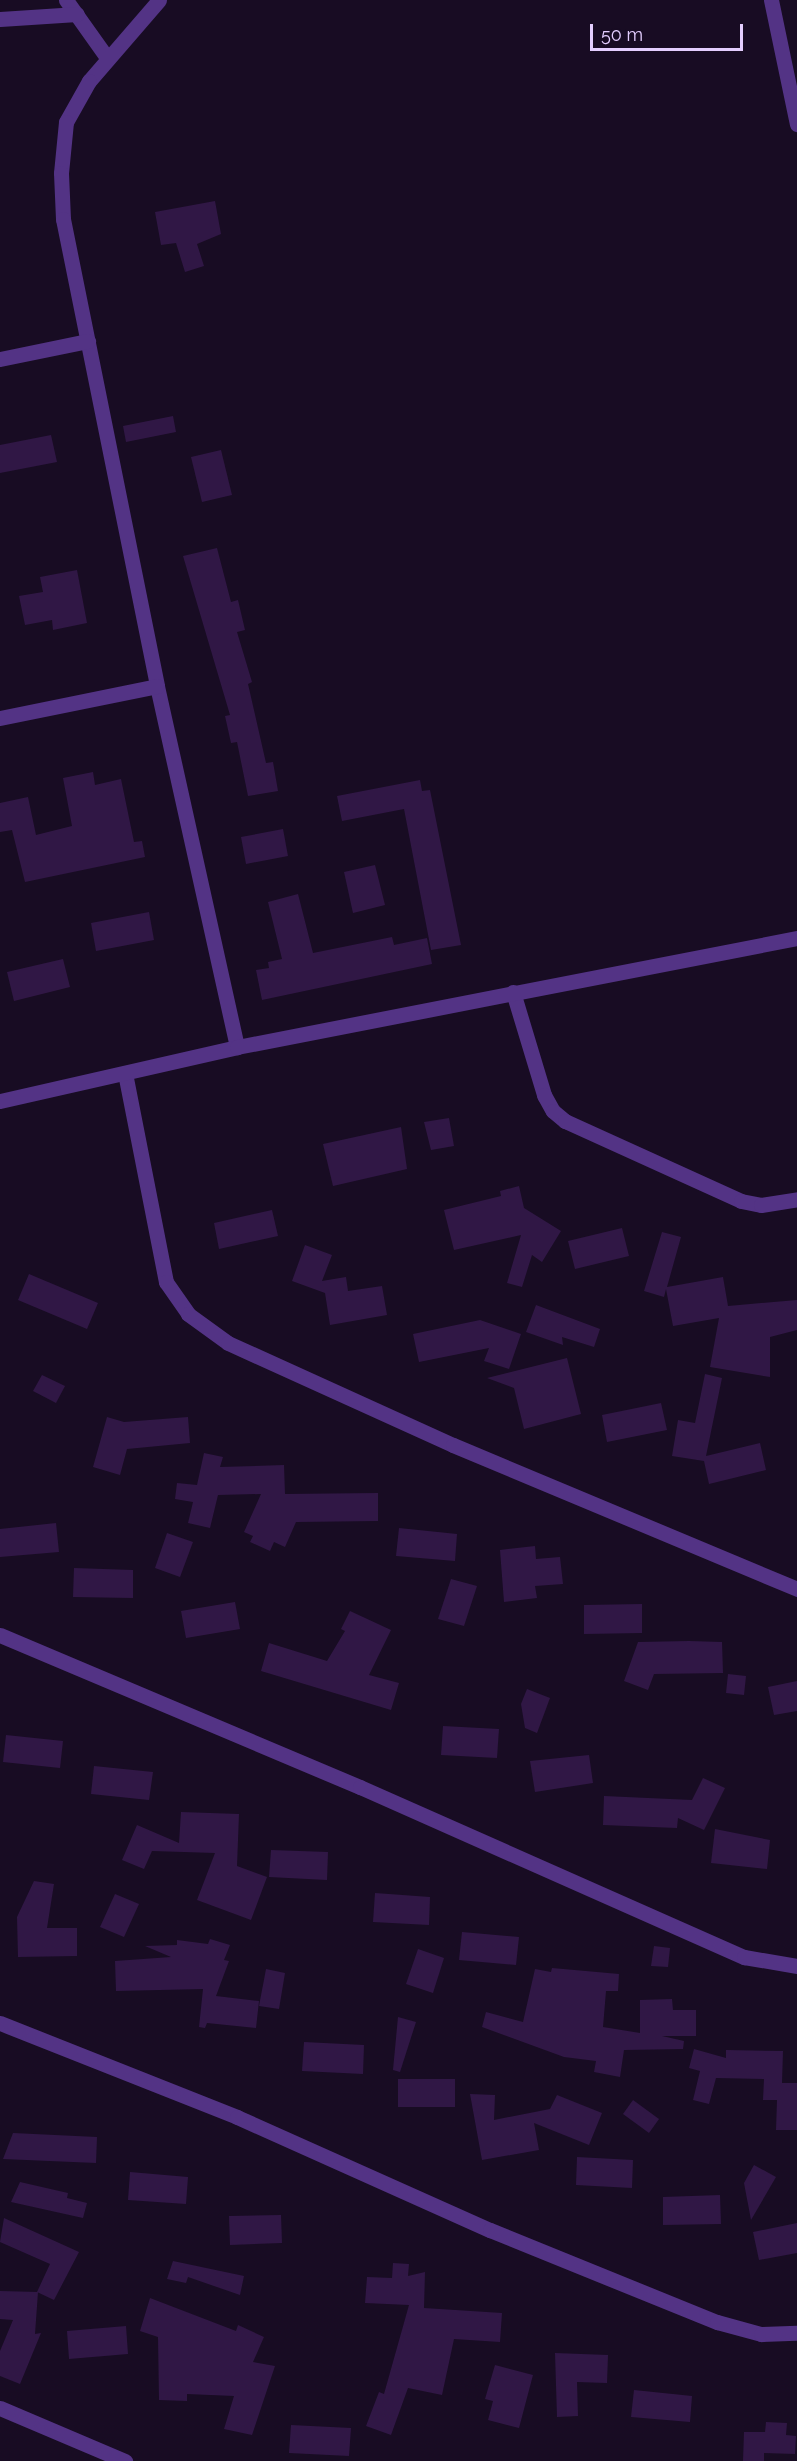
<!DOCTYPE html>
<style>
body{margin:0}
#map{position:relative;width:797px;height:2461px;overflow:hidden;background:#180c23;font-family:Raleway,sans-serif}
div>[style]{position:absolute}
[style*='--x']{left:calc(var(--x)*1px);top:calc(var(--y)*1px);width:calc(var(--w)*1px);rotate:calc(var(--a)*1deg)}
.building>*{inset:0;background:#301745}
.minor>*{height:15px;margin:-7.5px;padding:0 7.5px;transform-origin:7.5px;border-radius:7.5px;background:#533385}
.tertiary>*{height:15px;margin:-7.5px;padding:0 7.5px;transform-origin:7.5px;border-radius:7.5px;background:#533385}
span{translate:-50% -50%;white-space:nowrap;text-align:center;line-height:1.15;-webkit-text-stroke:6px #180c23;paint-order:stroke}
.scale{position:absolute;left:590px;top:24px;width:153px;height:27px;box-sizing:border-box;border:3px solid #e4ceff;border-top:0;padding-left:8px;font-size:18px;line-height:21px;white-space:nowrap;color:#e4ceff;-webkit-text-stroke:4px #180c23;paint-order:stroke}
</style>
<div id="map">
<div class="building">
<div style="clip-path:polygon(215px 201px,221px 234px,197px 244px,204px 266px,185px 272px,176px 243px,161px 245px,155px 212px)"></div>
<div style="clip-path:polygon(173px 416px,176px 432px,126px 442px,123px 426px)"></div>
<div style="clip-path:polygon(51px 435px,57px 462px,0 473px,0 445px)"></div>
<div style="clip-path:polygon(221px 450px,232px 495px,202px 502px,191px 457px)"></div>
<div style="clip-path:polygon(217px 548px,231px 602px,238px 600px,245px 630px,237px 632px,252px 682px,248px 684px,266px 763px,273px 762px,278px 791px,248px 796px,237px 742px,231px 743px,225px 716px,230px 715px,183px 556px)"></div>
<div style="clip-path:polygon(77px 570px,87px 623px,53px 630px,52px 620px,25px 625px,19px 596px,43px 592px,40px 577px)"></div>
<div style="clip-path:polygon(93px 772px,95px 785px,121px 779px,134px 842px,142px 841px,145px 857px,25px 882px,12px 830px,0 832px,0 803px,28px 797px,36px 835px,72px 826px,63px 778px)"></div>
<div style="clip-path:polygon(420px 780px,422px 791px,430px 790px,461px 945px,431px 950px,404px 809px,342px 821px,337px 796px)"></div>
<div style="clip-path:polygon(283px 829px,288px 856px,246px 864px,241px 837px)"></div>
<div style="clip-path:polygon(375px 865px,385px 905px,353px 913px,344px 872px)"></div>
<div style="clip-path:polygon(298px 894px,313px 953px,392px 937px,394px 945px,427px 938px,432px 964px,262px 1000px,256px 970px,269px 968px,268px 962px,282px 959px,268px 902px)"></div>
<div style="clip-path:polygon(149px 912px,154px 940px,96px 951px,91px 923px)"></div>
<div style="clip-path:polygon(63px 959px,70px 987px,14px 1001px,7px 972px)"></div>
<div style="clip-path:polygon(449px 1118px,454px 1146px,431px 1150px,424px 1122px)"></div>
<div style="clip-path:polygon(401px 1127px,407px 1169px,333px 1186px,323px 1144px)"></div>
<div style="clip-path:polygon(519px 1186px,524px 1208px,561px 1231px,542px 1262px,532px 1255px,522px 1287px,507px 1283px,521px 1235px,454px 1250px,444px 1210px,501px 1196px,500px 1191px)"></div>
<div style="clip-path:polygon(272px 1210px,278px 1236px,219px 1249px,214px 1223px)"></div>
<div style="clip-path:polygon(622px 1228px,629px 1256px,575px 1269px,568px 1241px)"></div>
<div style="clip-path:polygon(662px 1232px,681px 1237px,667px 1287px,723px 1277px,728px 1306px,797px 1300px,797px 1330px,770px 1337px,770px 1377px,710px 1367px,719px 1318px,673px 1326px,666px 1289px,664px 1297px,644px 1291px)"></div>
<div style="clip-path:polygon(305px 1245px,332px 1255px,322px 1281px,346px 1277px,348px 1291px,382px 1286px,387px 1315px,330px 1325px,325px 1293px,292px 1281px)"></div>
<div style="clip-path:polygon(29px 1274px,98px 1303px,87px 1329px,18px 1300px)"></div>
<div style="clip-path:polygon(536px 1305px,600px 1329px,594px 1347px,562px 1337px,563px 1345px,526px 1332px)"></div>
<div style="clip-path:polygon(480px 1320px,521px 1334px,509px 1369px,484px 1361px,489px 1348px,419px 1362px,413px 1334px)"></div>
<div style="clip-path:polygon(567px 1358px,581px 1414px,524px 1429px,514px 1388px,487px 1378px)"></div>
<div style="clip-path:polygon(705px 1374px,722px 1378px,706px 1456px,760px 1443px,766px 1470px,709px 1484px,704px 1461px,672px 1456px,678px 1420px,695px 1423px)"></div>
<div style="clip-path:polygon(42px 1375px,65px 1386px,56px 1403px,33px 1391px)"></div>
<div style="clip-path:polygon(661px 1403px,667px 1430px,607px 1442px,602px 1415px)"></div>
<div style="clip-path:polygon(107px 1417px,124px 1422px,188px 1417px,190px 1443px,127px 1449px,120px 1475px,93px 1467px)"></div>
<div style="clip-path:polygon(204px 1453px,223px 1457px,220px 1467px,284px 1465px,285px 1494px,378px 1493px,378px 1521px,296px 1522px,285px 1547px,274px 1542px,270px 1551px,250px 1542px,253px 1536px,244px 1532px,261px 1494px,218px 1495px,210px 1528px,188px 1523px,193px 1502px,175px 1499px,177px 1483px,197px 1485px)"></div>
<div style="clip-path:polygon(56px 1523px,59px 1552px,0 1557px,0 1529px)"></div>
<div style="clip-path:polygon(399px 1528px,457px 1534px,455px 1561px,396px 1556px)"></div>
<div style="clip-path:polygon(167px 1533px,193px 1542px,180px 1577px,155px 1568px)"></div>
<div style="clip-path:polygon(535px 1546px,536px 1559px,560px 1557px,563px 1584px,535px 1586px,537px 1598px,504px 1602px,500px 1550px)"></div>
<div style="clip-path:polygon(74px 1568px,133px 1570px,133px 1598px,73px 1597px)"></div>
<div style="clip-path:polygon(451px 1579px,477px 1586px,464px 1626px,438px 1619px)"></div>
<div style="clip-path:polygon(235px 1602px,240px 1629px,186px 1638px,181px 1611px)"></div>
<div style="clip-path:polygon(642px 1604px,642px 1633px,584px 1634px,584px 1605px)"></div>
<div style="clip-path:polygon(350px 1611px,391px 1630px,369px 1675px,399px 1683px,391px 1710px,261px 1671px,269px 1643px,327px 1661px,345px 1631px,341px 1629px)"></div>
<div style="clip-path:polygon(689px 1641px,722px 1642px,723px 1673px,654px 1674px,648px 1690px,624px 1681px,638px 1642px)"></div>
<div style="clip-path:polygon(728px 1674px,746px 1676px,744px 1695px,726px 1693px)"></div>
<div style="clip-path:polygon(797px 1681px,797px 1711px,774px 1715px,768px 1687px)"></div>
<div style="clip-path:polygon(527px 1689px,550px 1698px,537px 1733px,525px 1728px,521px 1704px)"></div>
<div style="clip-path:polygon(443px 1726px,499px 1729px,497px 1758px,441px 1755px)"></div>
<div style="clip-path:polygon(6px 1735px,63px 1741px,60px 1768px,3px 1762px)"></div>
<div style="clip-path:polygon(589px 1755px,593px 1783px,535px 1792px,530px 1761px)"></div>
<div style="clip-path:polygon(94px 1766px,153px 1772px,149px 1800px,91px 1794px)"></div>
<div style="clip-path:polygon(703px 1778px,725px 1788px,704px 1830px,678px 1818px,677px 1828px,603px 1825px,604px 1796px,692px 1800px)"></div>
<div style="clip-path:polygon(181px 1812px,239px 1814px,237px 1866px,267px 1877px,251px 1920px,197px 1900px,215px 1853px,152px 1851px,144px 1869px,122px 1860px,137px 1825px,179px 1843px)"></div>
<div style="clip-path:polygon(715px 1829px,770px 1840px,767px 1869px,711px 1863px)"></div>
<div style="clip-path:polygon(271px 1850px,328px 1852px,327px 1880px,269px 1877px)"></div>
<div style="clip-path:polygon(34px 1881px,54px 1884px,47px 1928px,77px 1928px,77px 1956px,18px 1957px,17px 1917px)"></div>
<div style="clip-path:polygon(375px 1893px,430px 1897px,429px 1925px,373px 1922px)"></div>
<div style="clip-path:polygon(115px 1894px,139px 1904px,124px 1937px,100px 1927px)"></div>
<div style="clip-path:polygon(462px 1932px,519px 1937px,516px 1965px,459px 1960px)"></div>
<div style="clip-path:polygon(210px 1939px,230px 1945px,224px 1960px,229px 1961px,216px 1996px,259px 2001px,256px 2028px,207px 2023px,205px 2028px,199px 2027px,203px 1989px,116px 1991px,115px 1961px,171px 1957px,145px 1946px,177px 1945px,177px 1940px,208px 1944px)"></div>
<div style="clip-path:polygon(654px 1946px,670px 1948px,668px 1967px,651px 1966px)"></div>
<div style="clip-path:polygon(418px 1949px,444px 1958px,433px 1993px,406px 1984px)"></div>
<div style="clip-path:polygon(552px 1968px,619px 1974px,618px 1991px,606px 1991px,603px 2027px,640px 2033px,640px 2000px,672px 1999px,673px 2010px,696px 2010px,696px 2036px,662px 2036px,684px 2041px,683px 2049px,624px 2050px,620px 2077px,594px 2072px,596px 2061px,564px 2057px,482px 2027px,486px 2012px,523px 2022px,535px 1969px,551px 1972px)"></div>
<div style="clip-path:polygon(266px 1969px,285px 1973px,279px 2009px,259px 2006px)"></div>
<div style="clip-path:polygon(398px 2017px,416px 2022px,400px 2072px,393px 2070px)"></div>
<div style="clip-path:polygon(304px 2042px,364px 2045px,363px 2074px,302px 2071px)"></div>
<div style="clip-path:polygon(694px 2049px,726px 2058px,726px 2050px,783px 2051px,782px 2083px,797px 2083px,797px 2130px,776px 2130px,777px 2100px,763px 2100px,764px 2079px,716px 2078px,709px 2104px,693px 2100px,700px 2071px,689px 2068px)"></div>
<div style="clip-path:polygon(398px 2079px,455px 2079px,455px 2107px,398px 2107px)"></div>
<div style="clip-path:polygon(470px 2094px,495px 2095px,494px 2120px,550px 2109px,557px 2095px,602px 2113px,589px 2145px,534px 2123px,539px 2150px,482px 2160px)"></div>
<div style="clip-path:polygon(633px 2100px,659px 2119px,649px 2133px,623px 2114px)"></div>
<div style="clip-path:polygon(13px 2133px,97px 2137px,96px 2163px,3px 2159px)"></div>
<div style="clip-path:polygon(577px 2157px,633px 2160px,632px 2188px,576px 2185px)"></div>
<div style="clip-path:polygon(754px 2165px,776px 2177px,751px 2220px,744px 2183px)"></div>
<div style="clip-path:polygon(130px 2172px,188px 2177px,186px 2204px,128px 2200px)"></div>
<div style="clip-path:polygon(20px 2182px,68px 2193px,67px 2198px,87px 2203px,83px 2218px,11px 2202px)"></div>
<div style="clip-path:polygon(720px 2195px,721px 2224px,663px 2225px,663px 2197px)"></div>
<div style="clip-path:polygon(281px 2215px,282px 2243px,230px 2245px,229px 2216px)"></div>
<div style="clip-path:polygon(4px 2218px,79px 2252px,54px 2300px,37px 2292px,50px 2264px,0 2242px)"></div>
<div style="clip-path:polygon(797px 2223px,797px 2253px,759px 2260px,753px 2232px)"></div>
<div style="clip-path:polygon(173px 2261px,244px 2276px,240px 2295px,188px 2277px,186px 2283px,167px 2279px)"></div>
<div style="clip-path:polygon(393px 2263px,409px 2264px,408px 2276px,425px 2272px,424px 2308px,502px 2313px,500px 2342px,454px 2339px,442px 2395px,408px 2388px,391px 2435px,366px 2426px,379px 2392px,384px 2394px,409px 2305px,365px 2303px,367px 2277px,392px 2278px)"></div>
<div style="clip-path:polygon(0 2291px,38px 2292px,35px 2334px,41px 2333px,20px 2384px,0 2376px,0 2351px,13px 2320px,0 2319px)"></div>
<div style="clip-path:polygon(150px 2298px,236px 2331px,238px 2325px,264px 2337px,253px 2362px,275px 2366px,252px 2435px,224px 2429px,234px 2396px,187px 2394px,187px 2401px,159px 2400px,158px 2337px,140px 2331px)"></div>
<div style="clip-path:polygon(126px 2326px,128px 2354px,69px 2359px,67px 2331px)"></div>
<div style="clip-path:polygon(555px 2353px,608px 2355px,607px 2383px,577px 2382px,578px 2416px,557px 2417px)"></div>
<div style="clip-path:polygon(495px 2365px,533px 2375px,519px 2428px,488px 2420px,493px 2401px,485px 2399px)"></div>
<div style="clip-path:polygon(634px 2390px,692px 2396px,690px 2422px,631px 2417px)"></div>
<div style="clip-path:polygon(766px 2422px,787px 2423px,786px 2435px,796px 2436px,795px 2454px,764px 2453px,764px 2461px,743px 2461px,744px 2432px,765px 2432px)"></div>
<div style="clip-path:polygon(291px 2425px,351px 2428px,349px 2456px,289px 2453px)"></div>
</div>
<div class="minor">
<div style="--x:66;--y:0;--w:72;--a:54.6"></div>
<div style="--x:159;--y:0;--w:107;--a:130.8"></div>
<div style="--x:89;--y:81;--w:47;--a:119.3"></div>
<div style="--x:66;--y:122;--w:51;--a:95.6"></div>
<div style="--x:61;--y:173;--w:46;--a:87.5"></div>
<div style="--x:63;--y:219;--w:476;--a:78.6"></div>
<div style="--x:157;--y:686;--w:370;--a:77.5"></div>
<div style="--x:0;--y:19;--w:77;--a:-3.7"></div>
<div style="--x:0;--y:359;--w:90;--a:-11.6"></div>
<div style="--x:0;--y:718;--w:160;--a:-11.5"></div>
<div style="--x:513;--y:992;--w:108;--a:73.2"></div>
<div style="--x:544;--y:1095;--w:18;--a:61"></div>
<div style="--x:553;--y:1111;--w:16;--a:40"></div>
<div style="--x:565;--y:1121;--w:193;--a:24.4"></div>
<div style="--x:741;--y:1201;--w:20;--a:11"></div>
<div style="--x:761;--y:1205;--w:36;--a:-9"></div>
<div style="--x:125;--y:1073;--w:213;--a:78.9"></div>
<div style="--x:166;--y:1282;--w:39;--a:55"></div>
<div style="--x:188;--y:1314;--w:49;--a:35.9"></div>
<div style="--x:228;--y:1343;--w:247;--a:24.4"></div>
<div style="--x:453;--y:1445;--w:373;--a:22.7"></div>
<div style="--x:0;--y:1635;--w:391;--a:22.9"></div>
<div style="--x:360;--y:1787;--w:420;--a:23.9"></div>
<div style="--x:744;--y:1957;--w:54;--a:9.6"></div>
<div style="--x:0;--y:2023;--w:255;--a:21.6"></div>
<div style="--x:237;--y:2117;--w:277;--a:24.1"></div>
<div style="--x:490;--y:2230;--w:245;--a:22.1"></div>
<div style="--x:717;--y:2322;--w:46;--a:15.3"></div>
<div style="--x:761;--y:2334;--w:36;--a:-2"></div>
<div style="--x:0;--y:2408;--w:136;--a:23"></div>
</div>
<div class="tertiary">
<div style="--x:771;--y:0;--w:127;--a:78.2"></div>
<div style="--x:0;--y:1101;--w:243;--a:-12.8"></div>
<div style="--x:237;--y:1047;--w:571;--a:-11.01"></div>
</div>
<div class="scale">50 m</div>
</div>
